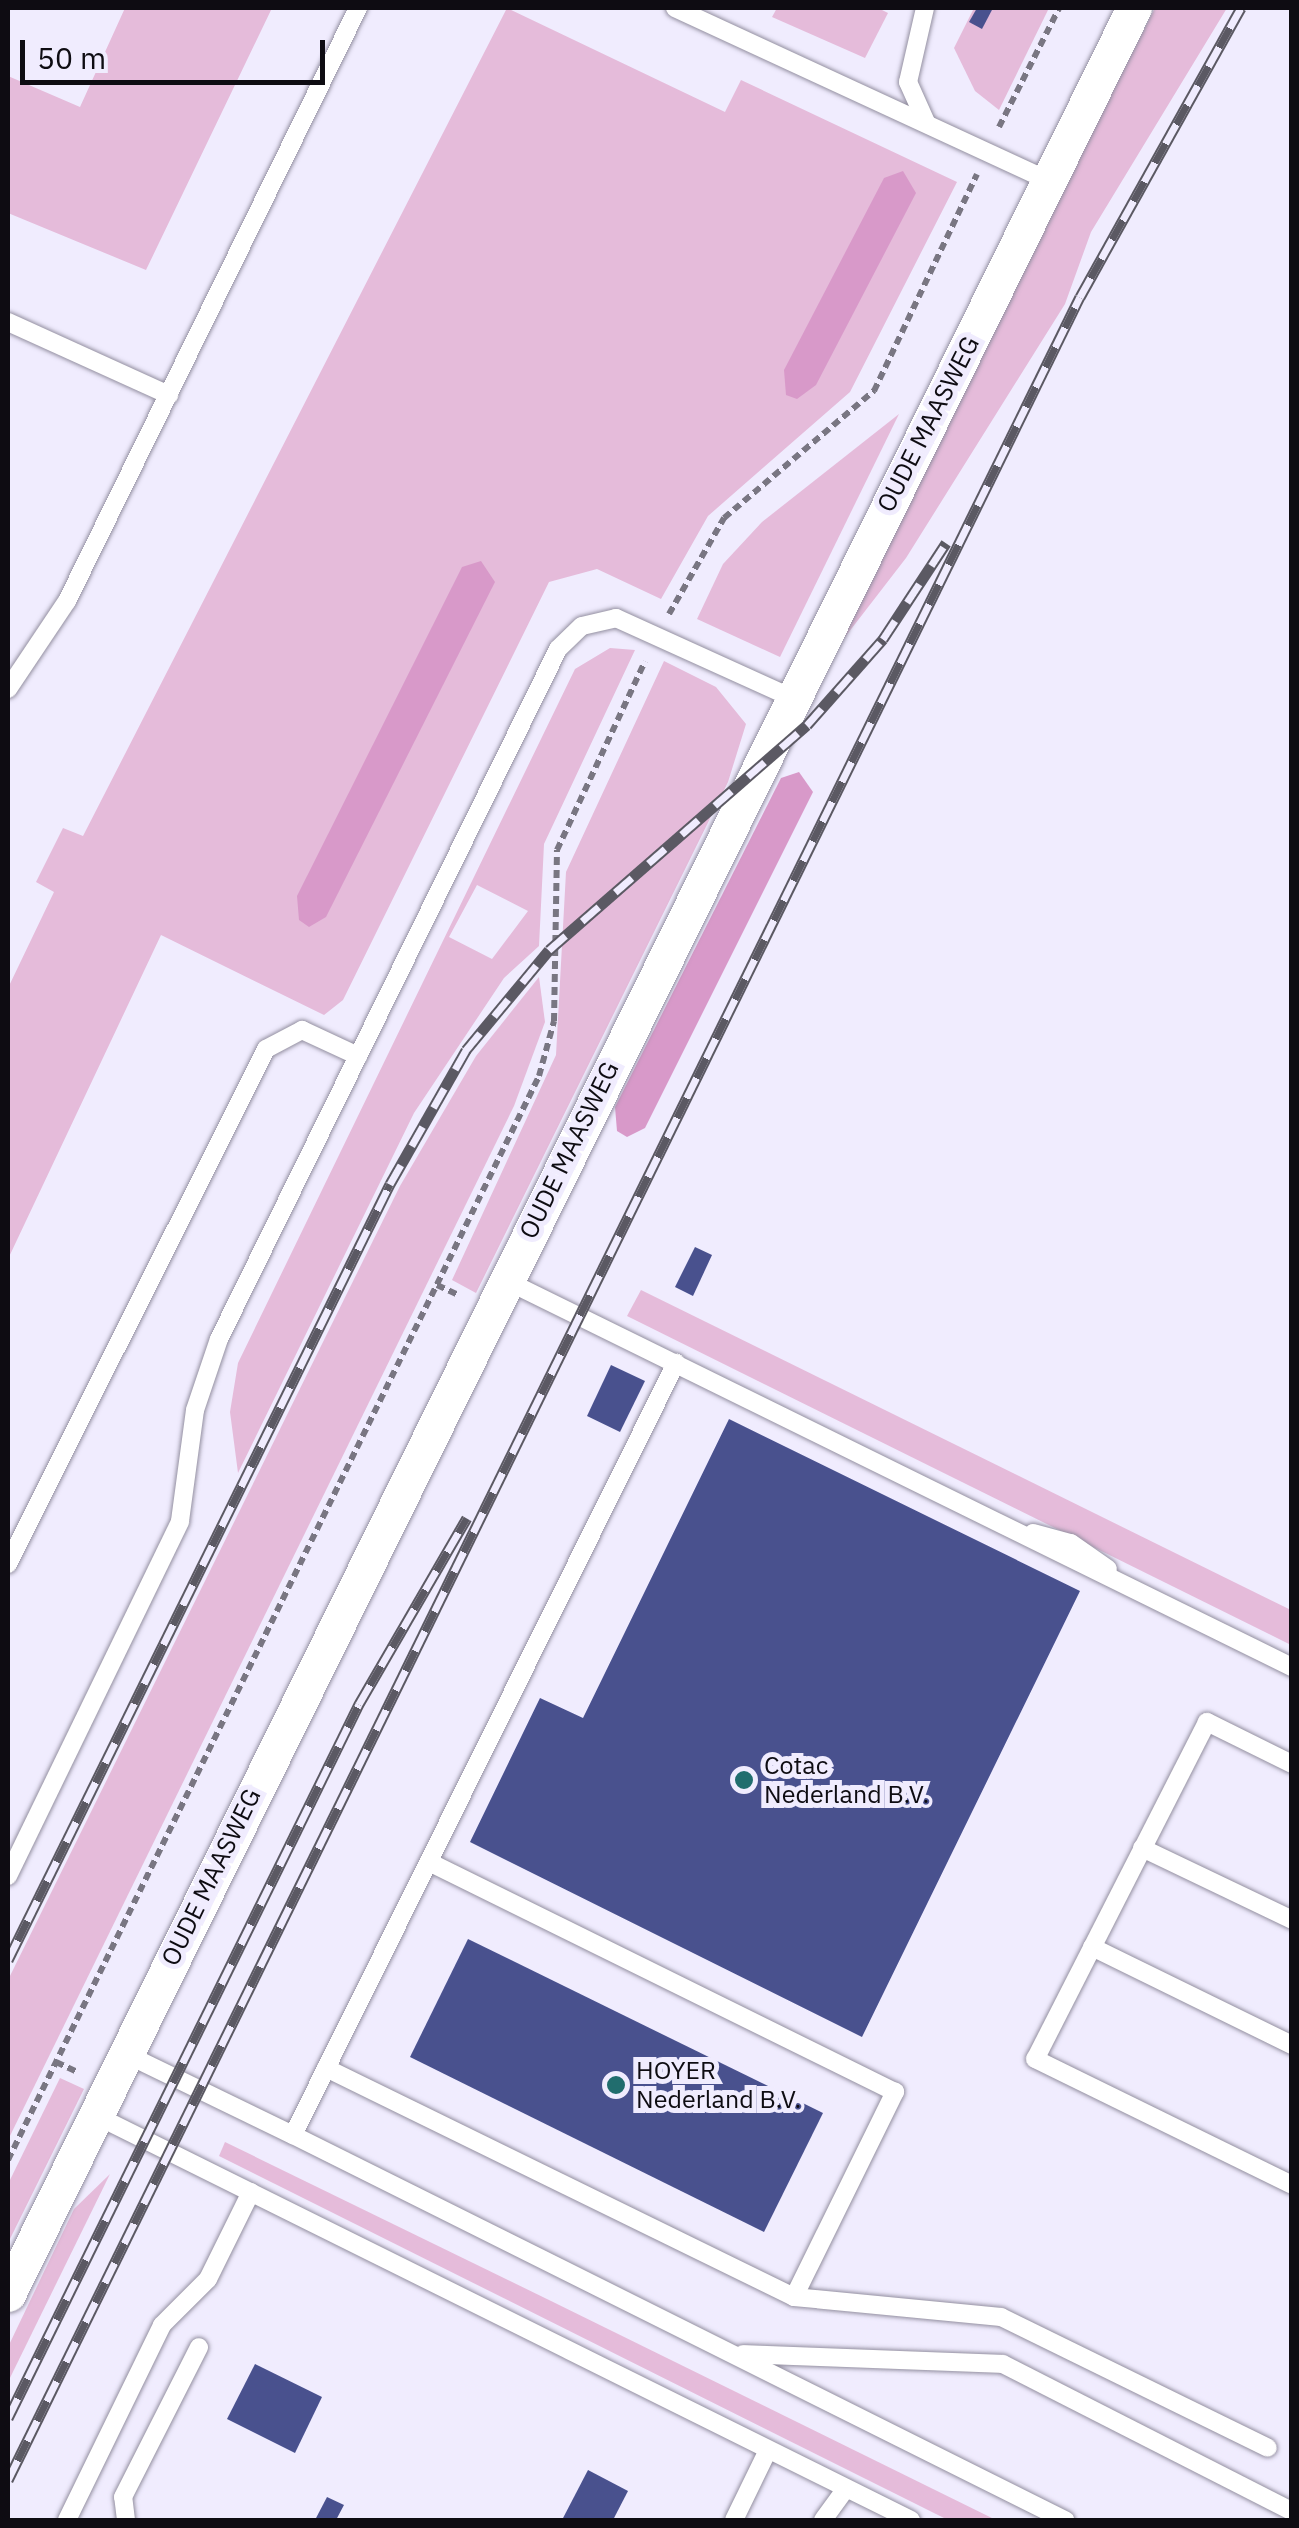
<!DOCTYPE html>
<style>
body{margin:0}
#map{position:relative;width:1299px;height:2528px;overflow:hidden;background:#f0ecfe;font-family:"IBM Plex Sans",sans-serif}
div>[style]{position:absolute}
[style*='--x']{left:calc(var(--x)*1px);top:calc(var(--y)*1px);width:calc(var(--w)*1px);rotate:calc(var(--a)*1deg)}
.green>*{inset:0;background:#e5bbda}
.forest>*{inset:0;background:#d899c9}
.building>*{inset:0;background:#49518e}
.path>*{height:6px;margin-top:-3px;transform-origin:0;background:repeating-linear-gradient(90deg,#797682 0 8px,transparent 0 13px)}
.roads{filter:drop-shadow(0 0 2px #938fa0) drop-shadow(0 0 2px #938fa0)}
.service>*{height:18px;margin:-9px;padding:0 9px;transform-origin:9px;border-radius:9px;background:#fff}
.minor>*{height:35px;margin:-17.5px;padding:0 17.5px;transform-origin:17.5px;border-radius:17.5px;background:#fff}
.rail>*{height:11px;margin-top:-5.5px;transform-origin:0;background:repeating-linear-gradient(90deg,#f0ecfe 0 22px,#5b5963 0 44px);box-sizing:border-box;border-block:2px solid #5b5963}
.dots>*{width:28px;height:28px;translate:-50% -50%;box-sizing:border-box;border:5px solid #f0ecfe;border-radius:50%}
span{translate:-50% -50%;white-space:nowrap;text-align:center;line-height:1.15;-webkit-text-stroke:10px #f0ecfe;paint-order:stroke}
.street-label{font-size:25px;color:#0e0c12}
.poi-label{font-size:25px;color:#0e0c12}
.left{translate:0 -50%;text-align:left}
.frame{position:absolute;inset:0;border:10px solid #0e0c12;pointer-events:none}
.scale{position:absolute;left:20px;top:40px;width:305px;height:45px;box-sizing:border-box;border:5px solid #0e0c12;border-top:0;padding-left:12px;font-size:30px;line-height:35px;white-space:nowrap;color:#0e0c12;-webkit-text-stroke:8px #f0ecfe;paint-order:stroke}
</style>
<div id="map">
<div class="green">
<div style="clip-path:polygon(125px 8px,272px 8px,146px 270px,8px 213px,8px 76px,80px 107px)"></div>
<div style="clip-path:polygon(507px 8px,725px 112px,741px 80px,957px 182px,850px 392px,708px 516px,661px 599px,597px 569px,549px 582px,343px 1000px,324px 1015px,161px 935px,8px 1259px,8px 988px,54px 892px,36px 882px,63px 828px,83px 836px)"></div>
<div style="clip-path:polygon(777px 8px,878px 8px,888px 13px,865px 58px,772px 17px)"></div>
<div style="clip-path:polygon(974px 8px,1049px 8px,999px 110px,975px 91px,954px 48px)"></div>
<div style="clip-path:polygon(1155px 8px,1227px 8px,1091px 232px,1065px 304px,906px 558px,818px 672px)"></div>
<div style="clip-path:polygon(899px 414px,780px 657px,697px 619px,723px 564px,762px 522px)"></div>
<div style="clip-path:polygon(evenodd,610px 648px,635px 650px,544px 844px,539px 946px,504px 978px,414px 1113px,238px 1473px,230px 1412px,238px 1363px,575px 669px,610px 648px,477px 885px,528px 911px,492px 959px,449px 937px,477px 885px)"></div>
<div style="clip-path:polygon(664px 661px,716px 687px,746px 724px,728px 782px,476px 1293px,452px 1280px,556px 1055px,566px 872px)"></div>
<div style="clip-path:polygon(539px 977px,545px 1022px,514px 1106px,8px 2140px,8px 1980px,400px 1186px,476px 1056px)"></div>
<div style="clip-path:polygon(641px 1290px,1291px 1610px,1291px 1645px,627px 1316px)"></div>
<div style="clip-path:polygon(60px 2078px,84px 2089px,8px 2243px,8px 2184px)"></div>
<div style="clip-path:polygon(225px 2142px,549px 2300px,996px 2520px,948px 2520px,219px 2156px)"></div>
<div style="clip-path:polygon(110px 2174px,8px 2382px,8px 2347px,74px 2209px)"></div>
</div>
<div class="forest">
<div style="clip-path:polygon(903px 171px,916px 193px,816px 385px,797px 399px,786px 395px,784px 370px,884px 178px)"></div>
<div style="clip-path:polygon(481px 561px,495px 582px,326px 917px,309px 927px,299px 920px,297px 896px,462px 567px)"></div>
<div style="clip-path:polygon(799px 772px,813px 792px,645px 1128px,627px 1137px,617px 1131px,615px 1107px,781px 778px)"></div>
</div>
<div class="building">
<div style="clip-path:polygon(977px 8px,993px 8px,982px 29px,969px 22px)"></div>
<div style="clip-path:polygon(695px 1247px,712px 1255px,693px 1296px,675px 1287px)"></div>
<div style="clip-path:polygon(611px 1365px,645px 1381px,620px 1432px,587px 1416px)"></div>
<div style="clip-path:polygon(729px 1419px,1080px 1591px,862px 2037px,470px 1842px,540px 1698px,583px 1718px)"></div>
<div style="clip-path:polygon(468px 1939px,823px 2113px,764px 2232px,410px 2057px)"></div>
<div style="clip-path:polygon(255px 2364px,322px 2397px,295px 2453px,227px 2419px)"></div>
<div style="clip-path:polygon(588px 2470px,628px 2491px,613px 2520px,562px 2520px)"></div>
<div style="clip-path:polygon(327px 2497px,344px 2505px,336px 2520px,315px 2520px)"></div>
</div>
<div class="path">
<div style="--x:999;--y:127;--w:133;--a:-63.2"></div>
<div style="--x:669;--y:614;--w:111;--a:-60.2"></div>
<div style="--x:724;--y:518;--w:197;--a:-40.3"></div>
<div style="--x:874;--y:391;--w:240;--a:-64.6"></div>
<div style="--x:437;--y:1285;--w:23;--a:25"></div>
<div style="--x:56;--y:2062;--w:23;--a:25"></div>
<div style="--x:8;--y:2160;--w:1207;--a:-63.9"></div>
<div style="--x:539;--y:1076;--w:57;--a:-74.7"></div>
<div style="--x:554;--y:1021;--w:171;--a:-89"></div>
<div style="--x:557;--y:850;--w:208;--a:-65"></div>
</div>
<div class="roads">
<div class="service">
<div style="--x:675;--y:8;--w:413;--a:24.8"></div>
<div style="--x:925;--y:8;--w:76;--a:102.9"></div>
<div style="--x:908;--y:82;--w:44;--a:65.8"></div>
<div style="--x:8;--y:322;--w:177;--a:24.4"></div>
<div style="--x:8;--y:689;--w:106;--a:-56.2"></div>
<div style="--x:67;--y:601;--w:661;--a:-63.86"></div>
<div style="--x:505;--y:1280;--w:877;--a:26.19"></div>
<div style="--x:1033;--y:1533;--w:39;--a:15"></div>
<div style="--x:1071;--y:1543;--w:45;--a:35.1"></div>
<div style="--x:8;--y:1564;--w:576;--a:-63.39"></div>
<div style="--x:266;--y:1049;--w:41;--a:-27.8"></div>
<div style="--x:302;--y:1030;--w:62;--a:24.9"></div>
<div style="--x:1292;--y:1764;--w:95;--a:-153.7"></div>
<div style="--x:1207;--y:1722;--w:378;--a:117"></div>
<div style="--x:1035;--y:2059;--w:286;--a:26.1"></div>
<div style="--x:1142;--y:1848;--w:166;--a:25.6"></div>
<div style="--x:8;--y:1876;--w:394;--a:-64.1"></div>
<div style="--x:180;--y:1521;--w:112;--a:-82.3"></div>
<div style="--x:195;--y:1410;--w:75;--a:-71.3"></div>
<div style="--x:219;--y:1339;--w:769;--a:-63.83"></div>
<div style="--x:558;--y:649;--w:33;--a:-44"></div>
<div style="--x:582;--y:626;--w:35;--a:-13"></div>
<div style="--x:616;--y:618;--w:191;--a:24.4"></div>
<div style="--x:1092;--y:1947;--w:223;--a:26.1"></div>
<div style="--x:124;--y:2053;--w:188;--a:25.9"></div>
<div style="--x:293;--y:2135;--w:862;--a:-63.61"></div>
<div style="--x:326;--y:2068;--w:521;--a:26.07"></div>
<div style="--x:794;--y:2297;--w:229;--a:-63.8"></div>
<div style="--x:895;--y:2092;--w:520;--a:-153.73"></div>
<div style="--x:95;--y:2115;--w:911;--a:26.4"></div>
<div style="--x:293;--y:2135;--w:863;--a:26.51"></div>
<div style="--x:794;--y:2297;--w:208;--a:5.5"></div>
<div style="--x:1001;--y:2317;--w:297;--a:26.1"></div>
<div style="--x:743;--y:2354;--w:260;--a:2.2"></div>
<div style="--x:1003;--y:2364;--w:324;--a:27"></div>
<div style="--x:67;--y:2520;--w:217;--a:-64"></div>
<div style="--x:162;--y:2325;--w:65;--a:-45"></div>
<div style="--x:208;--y:2279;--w:97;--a:-63.7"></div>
<div style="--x:126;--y:2520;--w:23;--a:-97"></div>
<div style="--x:123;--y:2497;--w:168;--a:-63.1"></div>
<div style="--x:734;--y:2520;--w:78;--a:-64.1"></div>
<div style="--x:823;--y:2520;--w:39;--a:-54"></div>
</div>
<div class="minor">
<div style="--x:8;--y:2294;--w:2548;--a:-63.78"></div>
</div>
</div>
<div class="rail">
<div style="--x:8;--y:1960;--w:865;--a:-63.79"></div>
<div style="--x:390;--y:1184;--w:154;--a:-60.4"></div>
<div style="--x:466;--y:1050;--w:130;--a:-50.3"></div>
<div style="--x:549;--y:950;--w:342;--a:-41.1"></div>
<div style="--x:807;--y:725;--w:115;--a:-48.5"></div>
<div style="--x:883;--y:639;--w:115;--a:-56.7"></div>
<div style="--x:8;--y:2418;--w:796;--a:-63.82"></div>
<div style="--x:359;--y:1704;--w:215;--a:-59.9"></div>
<div style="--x:8;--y:2480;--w:2432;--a:-63.85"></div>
<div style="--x:1080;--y:297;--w:331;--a:-60.9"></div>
</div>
<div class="dots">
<div style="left:744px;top:1780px;background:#216d6e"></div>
<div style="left:616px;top:2085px;background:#216d6e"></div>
</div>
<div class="street-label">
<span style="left:928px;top:424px;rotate:-63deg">OUDE MAASWEG</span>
<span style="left:569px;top:1150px;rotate:-64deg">OUDE MAASWEG</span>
<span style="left:211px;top:1877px;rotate:-64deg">OUDE MAASWEG</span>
</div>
<div class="poi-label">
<span class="left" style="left:764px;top:1780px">Cotac<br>Nederland B.V.</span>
<span class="left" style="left:636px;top:2085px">HOYER<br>Nederland B.V.</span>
</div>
<div class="frame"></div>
<div class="scale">50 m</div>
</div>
